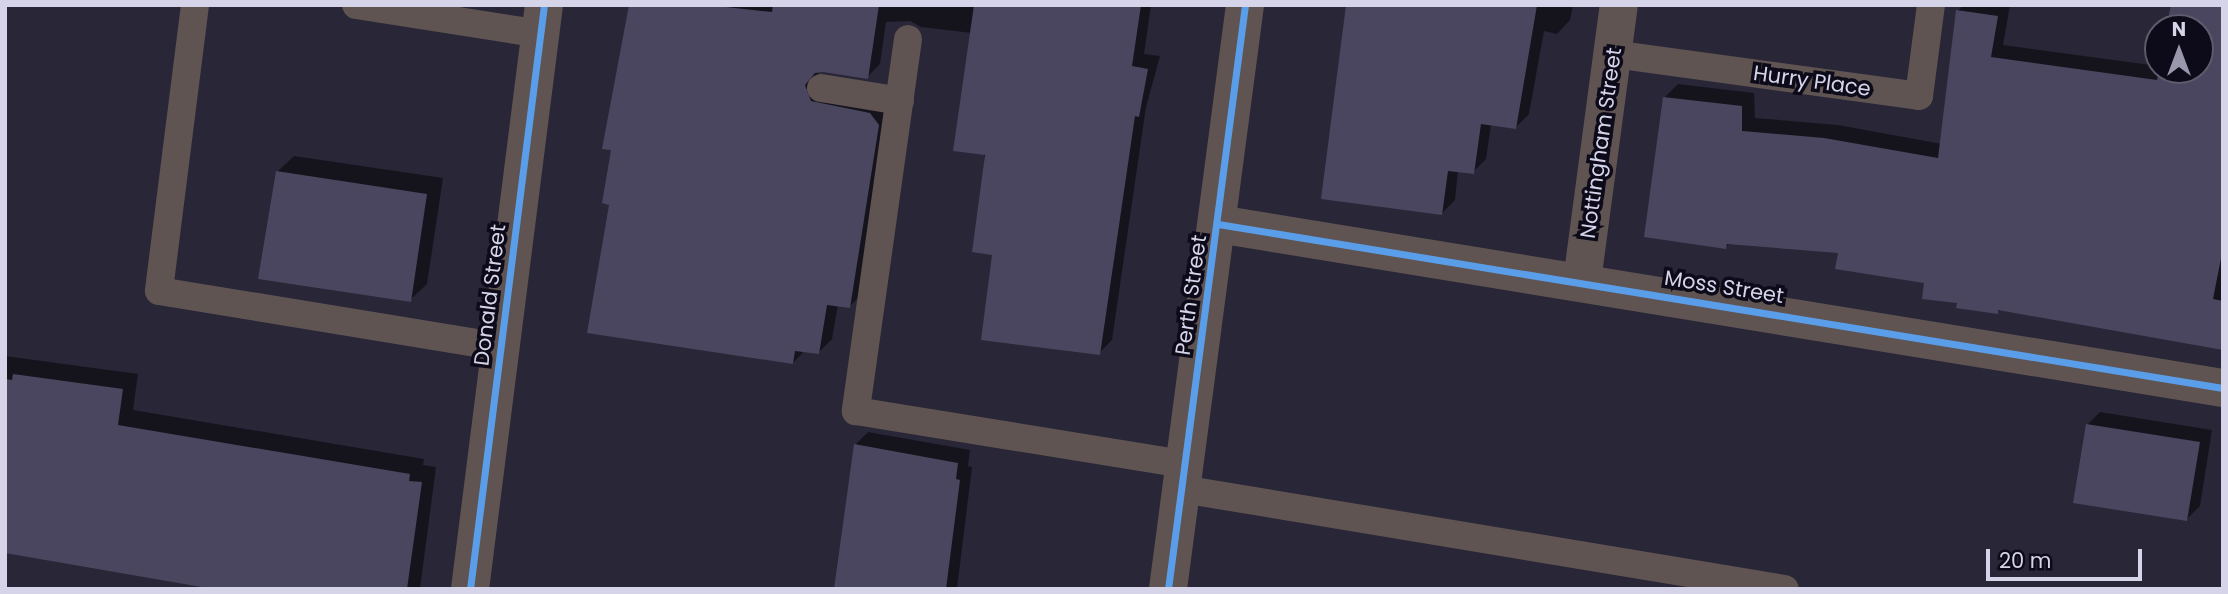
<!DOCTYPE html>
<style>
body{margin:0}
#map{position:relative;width:2228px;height:594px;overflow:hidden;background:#282637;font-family:Poppins,sans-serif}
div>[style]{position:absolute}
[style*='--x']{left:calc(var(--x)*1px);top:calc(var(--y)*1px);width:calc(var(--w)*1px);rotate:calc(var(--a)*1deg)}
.shadow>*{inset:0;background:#0007}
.building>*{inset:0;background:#4a465f}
.service>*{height:28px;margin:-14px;padding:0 14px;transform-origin:14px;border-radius:14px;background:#5f5452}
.minor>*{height:38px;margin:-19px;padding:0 19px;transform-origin:19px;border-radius:19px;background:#5f5452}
.cycleway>*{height:7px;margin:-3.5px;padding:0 3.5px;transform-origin:3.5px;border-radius:3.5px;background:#5a9eea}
span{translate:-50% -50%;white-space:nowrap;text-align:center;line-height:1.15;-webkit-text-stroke:7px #0d0b19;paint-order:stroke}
.street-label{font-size:21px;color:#d5d4e9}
.frame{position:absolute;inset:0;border:7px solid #d5d4e9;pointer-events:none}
.north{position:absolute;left:2144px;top:14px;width:70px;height:70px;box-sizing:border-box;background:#0d0b19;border:2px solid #5d5b6c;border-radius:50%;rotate:0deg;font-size:19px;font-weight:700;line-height:28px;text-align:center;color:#d5d4e9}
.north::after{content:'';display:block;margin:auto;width:24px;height:32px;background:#9897ab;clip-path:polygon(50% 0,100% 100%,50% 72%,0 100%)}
.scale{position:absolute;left:1986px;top:549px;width:156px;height:32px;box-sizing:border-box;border:4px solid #d5d4e9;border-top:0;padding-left:9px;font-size:21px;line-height:24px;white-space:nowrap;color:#d5d4e9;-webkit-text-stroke:5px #0d0b19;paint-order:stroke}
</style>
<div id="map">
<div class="shadow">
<div style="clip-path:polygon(630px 5px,1151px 5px,1144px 54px,1160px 56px,1146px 107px,1112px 340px,1099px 353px,994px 253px,972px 33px,921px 27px,910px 21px,886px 22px,880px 64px,867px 77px,817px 71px,824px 89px,892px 111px,863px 293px,850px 306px,838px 304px,832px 339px,819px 352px,805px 350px,793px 363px,611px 203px)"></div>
<div style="clip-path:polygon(1348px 5px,1573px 5px,1570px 20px,1557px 34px,1544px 31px,1529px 114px,1516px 127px,1491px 124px,1486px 159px,1473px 172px,1458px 170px,1455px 200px,1442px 213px)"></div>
<div style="clip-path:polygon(1963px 5px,2010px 5px,2003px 45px,2158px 66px,2158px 70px,2200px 70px,2200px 28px,2168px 28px,2223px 5px,2223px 347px,2001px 309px,1997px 312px,1959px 302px,1926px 281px,1840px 251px,1731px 242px,1726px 247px,1665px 97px,1678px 84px,1754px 93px,1755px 118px,1838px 125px,1942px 144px,1958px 11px)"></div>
<div style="clip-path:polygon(294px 156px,443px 178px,427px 284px,410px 300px,277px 172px)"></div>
<div style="clip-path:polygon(5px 356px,138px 374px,133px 410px,424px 459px,423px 465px,436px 467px,420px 589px,226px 589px,5px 552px)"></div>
<div style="clip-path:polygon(2100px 412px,2212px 430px,2200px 506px,2187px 519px,2087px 425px)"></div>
<div style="clip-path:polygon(868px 432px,970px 450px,968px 466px,972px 467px,957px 589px,836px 589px,855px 445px)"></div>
</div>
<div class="building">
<div style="clip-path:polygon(629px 5px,708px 5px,772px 12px,773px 5px,879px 5px,868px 79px,823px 72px,815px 73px,805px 85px,811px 101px,870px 113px,879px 125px,850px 308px,827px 305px,819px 354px,795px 351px,793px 364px,587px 333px,609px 205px,602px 203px,611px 150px,602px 149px)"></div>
<div style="clip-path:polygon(974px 5px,1141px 5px,1132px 66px,1148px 69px,1139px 117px,1135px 116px,1100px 355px,981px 340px,992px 255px,972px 252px,985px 155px,953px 151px)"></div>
<div style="clip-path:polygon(1346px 5px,1537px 5px,1516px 129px,1481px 124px,1474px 174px,1448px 171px,1442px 215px,1321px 199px)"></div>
<div style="clip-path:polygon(2171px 5px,2223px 5px,2223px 248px,2213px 299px,2223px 301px,2223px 350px,1998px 310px,1998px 314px,1956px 308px,1957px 303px,1922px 299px,1924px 283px,1835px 269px,1838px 253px,1727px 244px,1726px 249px,1644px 237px,1663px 97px,1742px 106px,1742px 131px,1824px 138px,1938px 158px,1956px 10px,1998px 16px,1991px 57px,2157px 80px,2159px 70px,2200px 70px,2200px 28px,2166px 28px)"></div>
<div style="clip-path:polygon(276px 171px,427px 194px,411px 302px,258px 279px)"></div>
<div style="clip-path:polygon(13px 374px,123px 389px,118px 425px,410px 474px,409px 481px,422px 482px,407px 589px,213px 589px,5px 553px,5px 379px,12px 380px)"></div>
<div style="clip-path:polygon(2086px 424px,2200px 442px,2187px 521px,2073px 503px)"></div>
<div style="clip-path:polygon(854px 444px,958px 463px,956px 479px,960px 480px,946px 589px,834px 589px)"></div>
</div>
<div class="service">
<div style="--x:195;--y:5;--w:288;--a:97.2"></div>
<div style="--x:159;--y:291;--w:347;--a:9.3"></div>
<div style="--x:356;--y:5;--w:187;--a:8.9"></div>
<div style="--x:908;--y:39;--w:376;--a:98"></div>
<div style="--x:856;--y:411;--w:333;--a:9.2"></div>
<div style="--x:1613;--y:54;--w:309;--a:7.8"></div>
<div style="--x:1919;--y:96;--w:92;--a:-82.5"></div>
<div style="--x:821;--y:88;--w:80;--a:9.3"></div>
<div style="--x:1182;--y:489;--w:611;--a:9.42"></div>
</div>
<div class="minor">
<div style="--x:1218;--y:224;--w:1018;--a:9.27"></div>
<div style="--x:1582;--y:281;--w:278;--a:-82.4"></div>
<div style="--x:470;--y:589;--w:589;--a:-82.78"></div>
<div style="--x:1168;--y:589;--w:589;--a:-82.49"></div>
</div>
<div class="cycleway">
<div style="--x:1218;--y:224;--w:1018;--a:9.27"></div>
<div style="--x:470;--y:589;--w:589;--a:-82.78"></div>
<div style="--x:1168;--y:589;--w:589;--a:-82.49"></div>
</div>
<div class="street-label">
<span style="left:1812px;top:81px;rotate:8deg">Hurry Place</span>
<span style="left:1601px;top:143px;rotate:-82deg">Nottingham Street</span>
<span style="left:1724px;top:287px;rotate:9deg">Moss Street</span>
<span style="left:490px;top:295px;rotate:-83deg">Donald Street</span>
<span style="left:1191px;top:295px;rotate:-82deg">Perth Street</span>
</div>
<div class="frame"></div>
<div class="north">N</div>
<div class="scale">20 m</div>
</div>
